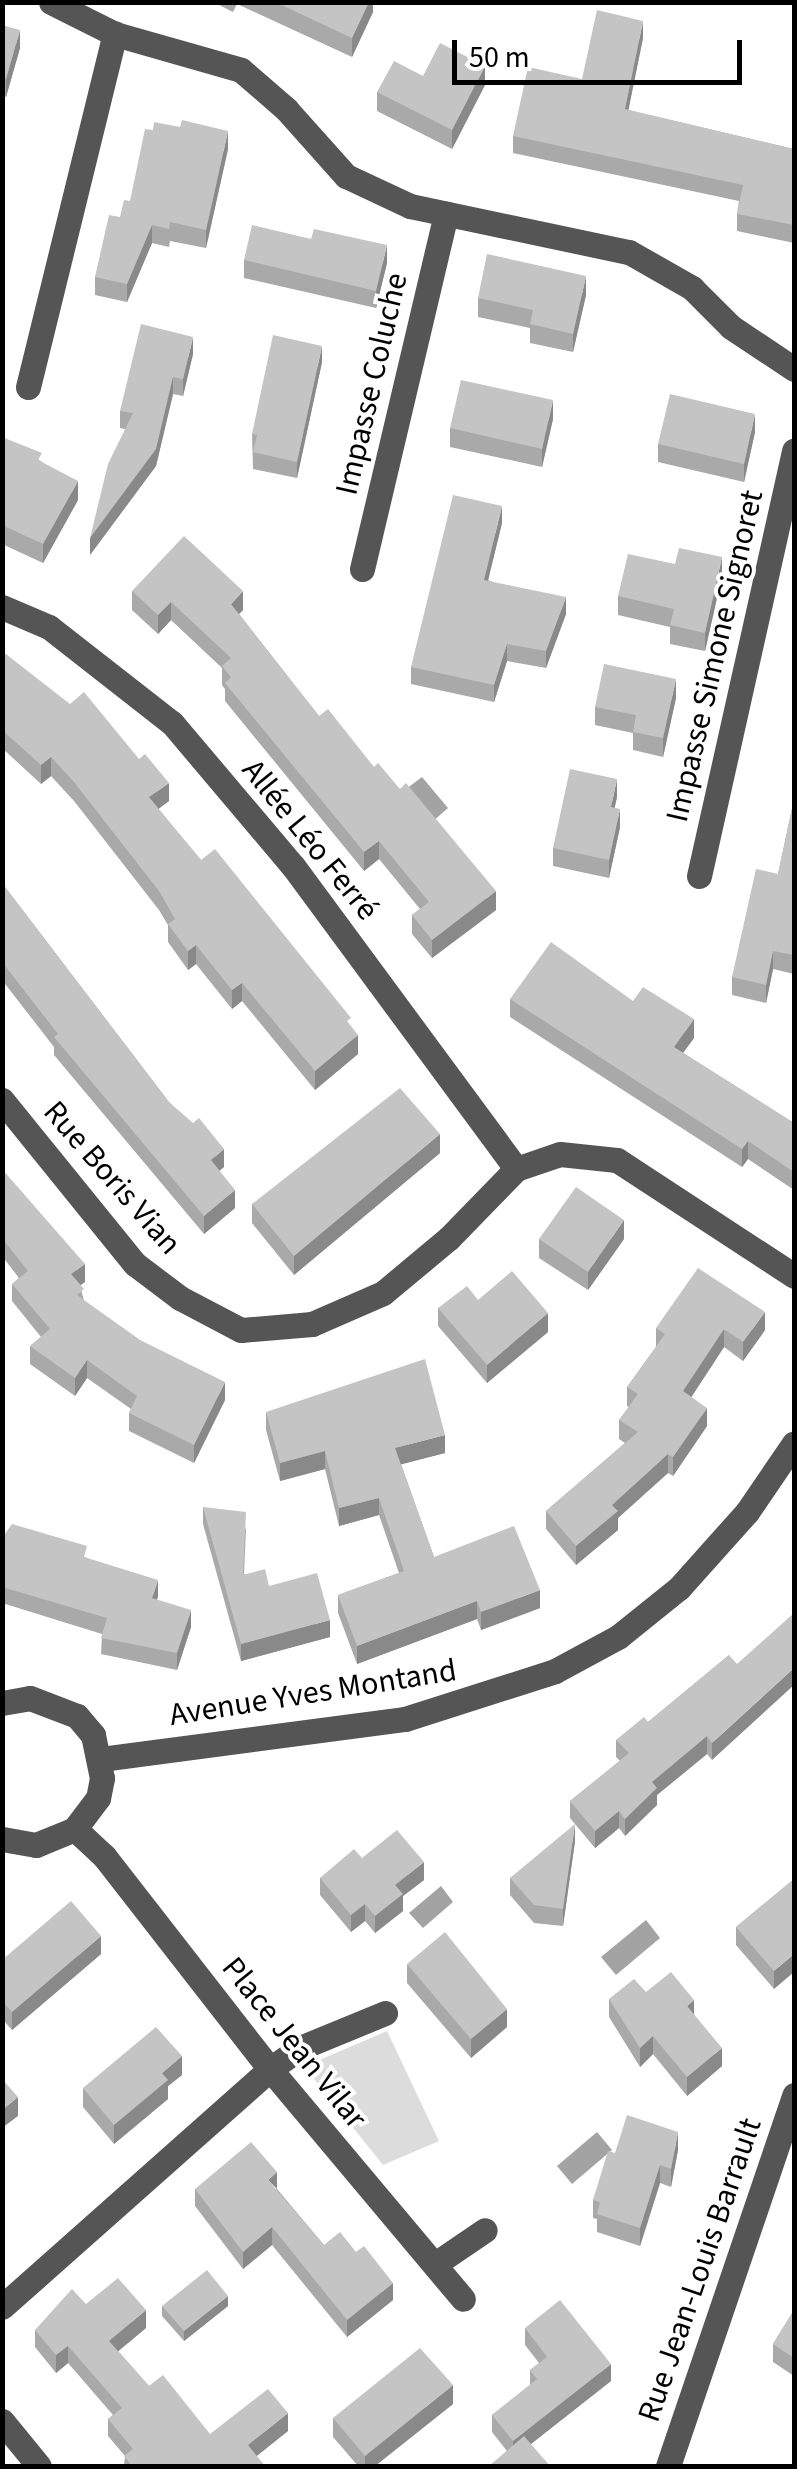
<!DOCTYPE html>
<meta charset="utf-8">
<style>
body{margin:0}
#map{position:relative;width:797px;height:2469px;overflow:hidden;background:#fff;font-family:"Source Sans 3",sans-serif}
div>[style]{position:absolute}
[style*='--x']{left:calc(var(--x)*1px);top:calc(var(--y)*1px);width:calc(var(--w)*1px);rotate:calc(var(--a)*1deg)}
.green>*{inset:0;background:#dcdcdc}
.water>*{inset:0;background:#a3a3a3}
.minor>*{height:25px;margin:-12.5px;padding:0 12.5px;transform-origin:12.5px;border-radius:12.5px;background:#555}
.wall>*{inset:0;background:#a9a9a9}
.shaded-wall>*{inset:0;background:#898989}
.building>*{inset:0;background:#c4c4c4}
span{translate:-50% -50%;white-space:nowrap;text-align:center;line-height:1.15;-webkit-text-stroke:8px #fff;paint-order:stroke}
.street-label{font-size:32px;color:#000}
.frame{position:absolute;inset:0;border:5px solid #000;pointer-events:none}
.scale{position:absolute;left:452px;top:40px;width:290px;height:45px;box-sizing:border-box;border:5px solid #000;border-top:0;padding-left:12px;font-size:30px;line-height:35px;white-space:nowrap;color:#000;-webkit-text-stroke:8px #fff;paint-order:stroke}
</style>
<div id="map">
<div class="green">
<div style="clip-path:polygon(387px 2031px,439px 2141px,383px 2165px,311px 2075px,310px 2064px)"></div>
</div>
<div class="water">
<div style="clip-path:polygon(422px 777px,448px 808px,432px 822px,406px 789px)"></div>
<div style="clip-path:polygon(441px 1886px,453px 1902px,423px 1928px,409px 1913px)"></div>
<div style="clip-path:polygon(646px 1920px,660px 1938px,616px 1975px,601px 1957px)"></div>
<div style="clip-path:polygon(597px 2132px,612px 2150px,572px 2184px,557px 2166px)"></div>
</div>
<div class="minor">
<div style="--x:51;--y:2;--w:72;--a:26.6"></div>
<div style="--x:115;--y:34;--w:131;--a:15.9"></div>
<div style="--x:241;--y:70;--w:60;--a:40.9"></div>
<div style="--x:286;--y:109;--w:90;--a:48.2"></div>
<div style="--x:346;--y:176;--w:71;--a:25.1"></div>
<div style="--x:410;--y:206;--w:224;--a:11.9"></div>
<div style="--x:629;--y:252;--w:73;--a:29.7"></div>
<div style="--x:692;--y:288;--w:55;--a:45"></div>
<div style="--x:731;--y:327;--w:76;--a:33.7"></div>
<div style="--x:28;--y:387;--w:364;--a:-76.2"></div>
<div style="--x:362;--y:569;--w:365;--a:-76.7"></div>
<div style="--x:2;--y:607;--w:51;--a:23.1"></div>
<div style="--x:49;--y:627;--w:156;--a:38"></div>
<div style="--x:172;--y:723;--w:187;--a:49.8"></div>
<div style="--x:293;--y:866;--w:376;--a:53.6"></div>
<div style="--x:699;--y:876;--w:436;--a:-77.4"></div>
<div style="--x:2;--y:1100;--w:211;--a:51"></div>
<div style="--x:135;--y:1264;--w:56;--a:37.1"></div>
<div style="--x:180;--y:1298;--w:69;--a:27.7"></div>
<div style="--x:241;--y:1330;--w:71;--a:-4.8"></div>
<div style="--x:312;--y:1324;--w:77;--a:-23.6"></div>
<div style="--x:383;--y:1293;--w:86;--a:-39.8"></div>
<div style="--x:449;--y:1238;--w:96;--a:-45.8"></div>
<div style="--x:516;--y:1169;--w:46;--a:-18.8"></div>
<div style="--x:560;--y:1154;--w:57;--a:6"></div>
<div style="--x:617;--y:1160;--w:212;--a:33.2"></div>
<div style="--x:2;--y:1703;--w:28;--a:-10"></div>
<div style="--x:30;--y:1698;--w:50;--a:21"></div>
<div style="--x:77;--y:1716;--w:25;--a:50"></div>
<div style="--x:93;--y:1735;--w:44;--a:78.2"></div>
<div style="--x:102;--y:1778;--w:20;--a:101"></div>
<div style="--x:98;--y:1798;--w:39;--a:127"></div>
<div style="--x:75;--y:1829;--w:42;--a:157.7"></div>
<div style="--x:36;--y:1845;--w:35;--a:-170"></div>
<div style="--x:101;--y:1759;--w:307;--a:-7.5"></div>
<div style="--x:405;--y:1719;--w:157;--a:-17.7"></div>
<div style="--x:555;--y:1671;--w:72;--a:-28.4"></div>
<div style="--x:618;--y:1637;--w:78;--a:-38.8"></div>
<div style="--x:679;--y:1588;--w:102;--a:-48.2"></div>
<div style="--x:747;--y:1512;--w:83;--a:-55.7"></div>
<div style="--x:75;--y:1829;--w:40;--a:43"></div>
<div style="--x:104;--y:1856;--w:270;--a:52.1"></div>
<div style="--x:270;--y:2069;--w:300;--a:50"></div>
<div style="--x:435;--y:2264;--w:60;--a:-34.2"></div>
<div style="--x:2;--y:2307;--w:358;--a:-41.6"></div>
<div style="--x:270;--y:2069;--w:37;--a:-35"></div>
<div style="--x:300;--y:2048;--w:92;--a:-22.4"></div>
<div style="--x:2;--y:2421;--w:58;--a:50.6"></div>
<div style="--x:668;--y:2466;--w:392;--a:-71.2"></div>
</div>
<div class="wall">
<div style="clip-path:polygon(213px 2px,373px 2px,373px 12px,352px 57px,237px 4px,233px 12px)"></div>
<div style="clip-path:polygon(2px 25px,20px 48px,6px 97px,2px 96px)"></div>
<div style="clip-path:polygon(643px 38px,628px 110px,794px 149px,794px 243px,737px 231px,737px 214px,739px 201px,513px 153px,513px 136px,582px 79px)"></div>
<div style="clip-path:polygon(423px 76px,485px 85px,452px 149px,377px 111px,377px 92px)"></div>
<div style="clip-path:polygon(228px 149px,206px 248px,170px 241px,169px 247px,152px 243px,127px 302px,95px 295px,95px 277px,130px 201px)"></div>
<div style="clip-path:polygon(244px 260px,387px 263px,376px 308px,244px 278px)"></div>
<div style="clip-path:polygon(586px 295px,573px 352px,530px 343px,530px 328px,478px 317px,478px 298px)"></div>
<div style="clip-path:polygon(193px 354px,183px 396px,173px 394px,156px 466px,90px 555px,125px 429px,120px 428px,120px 411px)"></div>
<div style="clip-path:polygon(322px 362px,297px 478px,253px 469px,252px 434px)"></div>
<div style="clip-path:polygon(553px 419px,542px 467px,450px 447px,450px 428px)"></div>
<div style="clip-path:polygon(755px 432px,744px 482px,658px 462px,658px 444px)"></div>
<div style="clip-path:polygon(2px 437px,42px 462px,78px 500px,43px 563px,2px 544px)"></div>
<div style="clip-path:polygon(502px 523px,488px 580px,566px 614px,546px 668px,507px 661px,494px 702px,411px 684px,411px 667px)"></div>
<div style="clip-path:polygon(722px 576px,705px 651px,670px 644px,670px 627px,618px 615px,618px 596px)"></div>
<div style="clip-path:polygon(132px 591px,243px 610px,239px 614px,319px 716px,374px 767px,496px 910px,432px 958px,412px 934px,412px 915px,420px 909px,379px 859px,364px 871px,225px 701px,225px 689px,222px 685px,222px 668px,171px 620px,158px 634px,132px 610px)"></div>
<div style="clip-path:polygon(2px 651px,169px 801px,158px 809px,201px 860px,351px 1027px,358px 1054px,315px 1090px,242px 1001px,232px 1009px,196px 964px,188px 970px,168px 942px,168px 925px,159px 910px,74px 801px,51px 776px,41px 784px,2px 748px)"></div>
<div style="clip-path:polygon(676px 698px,663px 757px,633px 750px,633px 733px,595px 725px,595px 707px)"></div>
<div style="clip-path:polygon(617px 797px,614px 808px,620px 827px,609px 878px,553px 866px,553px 848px)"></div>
<div style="clip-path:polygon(794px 799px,794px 974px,773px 969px,766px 1003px,732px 995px,732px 977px,778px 874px)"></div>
<div style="clip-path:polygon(2px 883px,169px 1102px,224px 1167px,219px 1170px,235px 1208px,204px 1234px,54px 1055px,54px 1047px,2px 980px)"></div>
<div style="clip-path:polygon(510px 999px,633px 1001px,694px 1038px,683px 1053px,794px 1123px,794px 1190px,748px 1159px,742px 1167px,510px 1017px)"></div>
<div style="clip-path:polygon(440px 1153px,294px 1275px,252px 1223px,252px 1204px)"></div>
<div style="clip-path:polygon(2px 1169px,85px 1282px,80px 1285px,84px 1301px,225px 1400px,194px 1463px,129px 1431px,129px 1413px,131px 1409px,87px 1378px,75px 1396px,30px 1364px,30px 1346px,41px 1337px,12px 1301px,12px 1284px,19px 1278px,2px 1256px)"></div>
<div style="clip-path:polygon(539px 1239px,624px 1239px,588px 1290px,539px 1258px)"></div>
<div style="clip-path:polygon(478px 1300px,548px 1332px,487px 1383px,438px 1326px,438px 1308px)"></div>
<div style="clip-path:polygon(656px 1328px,765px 1330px,743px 1361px,724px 1347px,691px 1397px,707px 1426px,673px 1476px,668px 1473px,618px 1518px,618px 1530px,576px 1565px,546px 1529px,546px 1511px,625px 1443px,619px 1439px,619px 1420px,629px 1407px,627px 1406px,627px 1387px,656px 1347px)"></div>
<div style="clip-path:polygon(266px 1412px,445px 1453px,401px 1464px,434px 1557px,540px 1608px,481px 1630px,477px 1619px,357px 1664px,338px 1613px,338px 1595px,399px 1573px,379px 1515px,339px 1526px,325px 1469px,280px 1481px,266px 1430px)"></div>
<div style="clip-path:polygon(203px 1507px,246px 1529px,244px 1574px,269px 1586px,330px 1637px,241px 1661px,203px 1524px)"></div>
<div style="clip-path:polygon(2px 1538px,87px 1558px,158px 1596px,157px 1600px,191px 1627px,177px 1670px,101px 1654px,102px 1634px,2px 1603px)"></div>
<div style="clip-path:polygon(729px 1655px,712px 1760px,707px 1754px,657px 1795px,657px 1805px,625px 1836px,619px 1828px,595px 1848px,570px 1818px,570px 1801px,620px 1761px,616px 1757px,616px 1740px,648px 1722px)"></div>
<div style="clip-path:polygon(575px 1841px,563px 1926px,534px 1923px,510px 1895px,510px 1878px)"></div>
<div style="clip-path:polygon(362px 1858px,424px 1880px,403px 1896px,403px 1911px,375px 1933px,365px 1921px,351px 1932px,320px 1895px,320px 1878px)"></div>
<div style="clip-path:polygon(794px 1879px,774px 1989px,736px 1945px,736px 1927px)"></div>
<div style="clip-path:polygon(101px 1954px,12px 2030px,2px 2019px,2px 1960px)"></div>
<div style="clip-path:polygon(407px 1964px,507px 2027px,471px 2058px,407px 1983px)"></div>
<div style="clip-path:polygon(646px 1992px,694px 2015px,722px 2066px,687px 2096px,653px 2054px,640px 2067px,609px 2017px,609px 1999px)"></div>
<div style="clip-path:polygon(182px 2075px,168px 2086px,168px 2099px,114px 2144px,83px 2107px,83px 2088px)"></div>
<div style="clip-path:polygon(678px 2150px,671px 2187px,660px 2183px,640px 2246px,597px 2232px,597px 2219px,593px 2218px,593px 2200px,615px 2153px)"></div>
<div style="clip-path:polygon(195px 2189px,277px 2189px,324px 2245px,393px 2300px,347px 2337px,272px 2245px,243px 2269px,195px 2206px)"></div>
<div style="clip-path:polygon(86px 2304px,146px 2328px,118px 2351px,149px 2386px,210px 2434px,288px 2431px,256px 2456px,265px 2466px,124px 2466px,125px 2456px,108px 2436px,108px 2419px,113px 2415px,68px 2363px,56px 2373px,35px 2347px,35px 2330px)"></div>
<div style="clip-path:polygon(162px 2306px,228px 2306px,184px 2341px,162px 2316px)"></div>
<div style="clip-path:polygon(794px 2310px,794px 2376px,773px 2362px,773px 2344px)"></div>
<div style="clip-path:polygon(525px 2328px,611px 2381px,531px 2444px,507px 2451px,492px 2432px,492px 2415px,530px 2385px,530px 2370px,539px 2363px,525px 2345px)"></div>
<div style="clip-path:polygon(453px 2404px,375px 2466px,358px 2466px,333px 2437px,333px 2418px)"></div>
</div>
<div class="shaded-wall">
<div style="clip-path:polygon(369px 2px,373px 2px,373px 12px,352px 57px,352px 38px)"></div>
<div style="clip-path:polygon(643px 21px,643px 38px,625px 127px,625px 109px)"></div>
<div style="clip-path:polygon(20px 30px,20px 48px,6px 97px,6px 79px)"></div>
<div style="clip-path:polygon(485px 66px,485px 85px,452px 149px,452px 130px)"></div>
<div style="clip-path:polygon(228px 131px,228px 149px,206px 248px,206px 230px)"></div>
<div style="clip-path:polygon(152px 225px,152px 243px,127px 302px,127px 284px)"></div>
<div style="clip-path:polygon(387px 245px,387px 263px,376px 308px,376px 291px)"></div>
<div style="clip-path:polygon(586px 276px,586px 295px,573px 352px,573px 334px)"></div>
<div style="clip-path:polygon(193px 337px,193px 354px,183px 396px,183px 379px)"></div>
<div style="clip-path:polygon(322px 346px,322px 362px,297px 478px,297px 462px)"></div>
<div style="clip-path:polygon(173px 377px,173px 394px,156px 466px,90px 555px,90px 538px)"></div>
<div style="clip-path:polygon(553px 400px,553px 419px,542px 467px,542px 449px)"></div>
<div style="clip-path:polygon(755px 414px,755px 432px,744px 482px,744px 464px)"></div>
<div style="clip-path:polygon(78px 481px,78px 500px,43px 563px,43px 544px)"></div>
<div style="clip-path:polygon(502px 506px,502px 523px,484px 597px,484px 580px)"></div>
<div style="clip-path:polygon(722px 557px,722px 576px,705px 651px,705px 633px)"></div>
<div style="clip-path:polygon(243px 591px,243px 610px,231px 622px,231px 604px)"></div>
<div style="clip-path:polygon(566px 597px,566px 614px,546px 668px,546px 651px)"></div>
<div style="clip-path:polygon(171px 602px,171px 620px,158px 634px,158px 615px)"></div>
<div style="clip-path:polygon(507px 644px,507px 661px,494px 702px,494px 685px)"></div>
<div style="clip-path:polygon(676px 679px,676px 698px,663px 757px,663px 738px)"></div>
<div style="clip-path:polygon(51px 757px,51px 776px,41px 784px,41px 765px)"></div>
<div style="clip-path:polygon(617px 779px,617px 797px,611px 825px,611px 807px)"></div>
<div style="clip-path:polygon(169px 783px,169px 801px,149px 816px,149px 797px)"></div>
<div style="clip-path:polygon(620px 809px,620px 827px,609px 878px,609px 860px)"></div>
<div style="clip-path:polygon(379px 841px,379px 859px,364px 871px,364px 852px)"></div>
<div style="clip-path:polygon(496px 891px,496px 910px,432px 958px,432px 940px)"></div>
<div style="clip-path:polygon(196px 945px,196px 964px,188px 970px,188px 951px)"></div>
<div style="clip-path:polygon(773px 951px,773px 969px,766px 1003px,766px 985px)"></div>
<div style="clip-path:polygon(242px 983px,242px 1001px,232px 1009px,232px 990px)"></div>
<div style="clip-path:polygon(694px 1019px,694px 1038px,674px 1065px,674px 1047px)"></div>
<div style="clip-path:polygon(358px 1035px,358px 1054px,315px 1090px,315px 1071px)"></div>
<div style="clip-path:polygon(440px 1134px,440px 1153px,294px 1275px,294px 1256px)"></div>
<div style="clip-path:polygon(748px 1141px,748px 1159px,742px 1167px,742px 1149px)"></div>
<div style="clip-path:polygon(224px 1149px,224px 1167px,211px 1178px,211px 1160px)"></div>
<div style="clip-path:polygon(235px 1190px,235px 1208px,204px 1234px,204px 1216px)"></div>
<div style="clip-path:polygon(624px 1220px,624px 1239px,588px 1290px,588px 1272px)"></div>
<div style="clip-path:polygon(85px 1264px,85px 1282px,71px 1292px,71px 1274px)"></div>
<div style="clip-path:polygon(765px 1312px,765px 1330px,743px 1361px,743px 1342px)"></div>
<div style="clip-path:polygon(548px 1313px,548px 1332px,487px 1383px,487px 1365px)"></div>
<div style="clip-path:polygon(724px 1329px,724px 1347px,683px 1410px,683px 1391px)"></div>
<div style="clip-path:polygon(87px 1360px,87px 1378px,75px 1396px,75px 1378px)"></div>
<div style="clip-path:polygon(225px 1382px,225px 1400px,194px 1463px,194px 1445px)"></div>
<div style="clip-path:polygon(707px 1408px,707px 1426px,673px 1476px,673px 1457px)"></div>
<div style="clip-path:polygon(445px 1435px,445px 1453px,395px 1466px,395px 1448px)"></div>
<div style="clip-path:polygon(325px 1451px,325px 1469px,280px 1481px,280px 1463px)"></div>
<div style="clip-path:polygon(668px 1454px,668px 1473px,618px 1518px,618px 1530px,576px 1565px,576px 1546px,612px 1505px)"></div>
<div style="clip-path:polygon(379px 1498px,379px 1515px,339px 1526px,339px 1508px)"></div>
<div style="clip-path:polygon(158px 1580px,158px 1596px,152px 1615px,152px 1598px)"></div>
<div style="clip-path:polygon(540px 1590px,540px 1608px,481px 1630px,481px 1612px)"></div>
<div style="clip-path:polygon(477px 1601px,477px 1619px,357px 1664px,357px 1646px)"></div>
<div style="clip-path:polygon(191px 1610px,191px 1627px,177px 1670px,177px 1653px)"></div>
<div style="clip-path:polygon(330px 1620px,330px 1637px,241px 1661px,241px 1644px)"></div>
<div style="clip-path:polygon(794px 1668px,794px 1685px,712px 1760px,712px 1743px)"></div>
<div style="clip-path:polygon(707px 1736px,707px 1754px,657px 1795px,657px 1805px,625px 1836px,625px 1819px,652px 1782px)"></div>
<div style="clip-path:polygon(619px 1811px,619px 1828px,595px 1848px,595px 1831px)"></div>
<div style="clip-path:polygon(575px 1824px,575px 1841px,563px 1926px,563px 1909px)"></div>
<div style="clip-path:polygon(424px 1862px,424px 1880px,403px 1896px,403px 1911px,375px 1933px,375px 1916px,395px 1885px)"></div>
<div style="clip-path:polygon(365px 1904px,365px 1921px,351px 1932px,351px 1915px)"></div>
<div style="clip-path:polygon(101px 1936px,101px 1954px,12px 2030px,12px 2012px)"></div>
<div style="clip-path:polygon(794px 1954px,794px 1972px,774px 1989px,774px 1971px)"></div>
<div style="clip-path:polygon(694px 2000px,694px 2018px,687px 2006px)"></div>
<div style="clip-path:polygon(507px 2009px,507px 2027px,471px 2058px,471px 2039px)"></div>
<div style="clip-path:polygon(653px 2036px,653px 2054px,640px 2067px,640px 2048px)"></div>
<div style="clip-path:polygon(722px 2048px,722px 2066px,687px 2096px,687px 2077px)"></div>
<div style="clip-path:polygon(182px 2056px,182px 2075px,168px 2086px,168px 2099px,114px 2144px,114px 2125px,162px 2073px)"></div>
<div style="clip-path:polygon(18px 2097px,18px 2116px,2px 2128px,2px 2110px)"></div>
<div style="clip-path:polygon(678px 2132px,678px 2150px,671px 2187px,671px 2169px)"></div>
<div style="clip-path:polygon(660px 2165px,660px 2183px,640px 2246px,640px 2228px)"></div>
<div style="clip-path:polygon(277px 2172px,277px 2189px,268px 2180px)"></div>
<div style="clip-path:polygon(272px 2227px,272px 2245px,243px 2269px,243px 2252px)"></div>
<div style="clip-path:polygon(393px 2283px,393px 2300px,347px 2337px,347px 2320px)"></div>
<div style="clip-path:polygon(228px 2296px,228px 2306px,184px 2341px,184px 2331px)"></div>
<div style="clip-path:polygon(146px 2310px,146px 2328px,109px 2359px,109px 2341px)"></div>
<div style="clip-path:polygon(68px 2346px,68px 2363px,56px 2373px,56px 2355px)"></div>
<div style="clip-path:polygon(611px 2364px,611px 2381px,513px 2458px,513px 2441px)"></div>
<div style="clip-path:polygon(453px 2385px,453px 2404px,375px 2466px,365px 2466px,365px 2456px)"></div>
<div style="clip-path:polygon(288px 2413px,288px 2431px,248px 2463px,248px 2445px)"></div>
</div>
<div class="building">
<div style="clip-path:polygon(275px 2px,369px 2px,352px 38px)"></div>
<div style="clip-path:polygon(597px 10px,643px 21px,625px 109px,794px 149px,794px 225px,737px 214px,743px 185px,513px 136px,528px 67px,582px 79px)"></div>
<div style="clip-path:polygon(2px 25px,20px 30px,6px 79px,2px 78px)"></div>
<div style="clip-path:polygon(440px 43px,485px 66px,452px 130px,377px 92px,394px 61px,423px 76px)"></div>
<div style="clip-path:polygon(182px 120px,228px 131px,206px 230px,170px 222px,169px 229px,152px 225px,127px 284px,95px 277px,109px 215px,120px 217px,124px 200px,130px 201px,145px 129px,153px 130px,154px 122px,180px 127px)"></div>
<div style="clip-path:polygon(252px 225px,311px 239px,314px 229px,387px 245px,376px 291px,244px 260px)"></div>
<div style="clip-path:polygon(487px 254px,586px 276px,573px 334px,530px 324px,533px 310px,478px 298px)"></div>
<div style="clip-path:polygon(141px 324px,193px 337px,183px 379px,173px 377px,156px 449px,90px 538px,108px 464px,133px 413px,120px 411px)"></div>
<div style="clip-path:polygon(273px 335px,322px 346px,297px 462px,253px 452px,257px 435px,252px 434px)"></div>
<div style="clip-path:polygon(461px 380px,553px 400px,542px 449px,450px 428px)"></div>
<div style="clip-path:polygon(670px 394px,755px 414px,744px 464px,658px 444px)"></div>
<div style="clip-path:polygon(2px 437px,42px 453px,38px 460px,78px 481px,43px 544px,2px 525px)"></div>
<div style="clip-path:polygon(453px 495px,502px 506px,484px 580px,566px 597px,546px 651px,507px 644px,494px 685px,411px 667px)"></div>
<div style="clip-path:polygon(184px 536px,243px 591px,231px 604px,319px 716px,328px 709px,374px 767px,378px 763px,400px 789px,406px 783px,496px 891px,432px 940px,412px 915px,429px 902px,379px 841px,364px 852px,225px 683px,231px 677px,222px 666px,231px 658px,171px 602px,158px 615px,132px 591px)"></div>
<div style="clip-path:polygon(679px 548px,722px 557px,705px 633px,670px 625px,674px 609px,618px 596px,628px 554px,675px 564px)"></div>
<div style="clip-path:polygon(2px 651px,70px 704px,84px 692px,139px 759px,145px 754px,169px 783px,149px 797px,201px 860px,215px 849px,351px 1018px,347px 1021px,358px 1035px,315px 1071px,242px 983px,232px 990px,196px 945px,188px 951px,168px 924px,175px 919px,159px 891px,74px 782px,51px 757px,41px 765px,2px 730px)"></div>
<div style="clip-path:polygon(604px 664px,676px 679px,663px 738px,633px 732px,636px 715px,595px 707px)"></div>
<div style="clip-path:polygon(570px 769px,617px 779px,611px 807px,620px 809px,609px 860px,553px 848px)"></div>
<div style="clip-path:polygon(794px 799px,794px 955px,773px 951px,766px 985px,732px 977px,756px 869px,778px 874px)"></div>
<div style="clip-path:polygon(2px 883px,169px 1102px,193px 1123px,199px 1118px,224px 1149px,211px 1160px,235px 1190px,204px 1216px,54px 1037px,58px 1034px,2px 962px)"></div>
<div style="clip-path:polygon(551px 942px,633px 1001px,643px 987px,694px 1019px,674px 1047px,794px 1123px,794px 1172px,748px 1141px,742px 1149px,510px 999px)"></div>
<div style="clip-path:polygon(400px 1088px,440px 1134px,294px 1256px,252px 1204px)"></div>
<div style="clip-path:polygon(2px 1169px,85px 1264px,71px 1274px,84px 1289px,77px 1295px,140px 1340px,225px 1382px,194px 1445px,129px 1413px,137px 1396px,87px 1360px,75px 1378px,30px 1346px,50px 1329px,12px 1284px,28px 1271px,2px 1238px)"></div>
<div style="clip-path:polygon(576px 1187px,624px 1220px,588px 1272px,539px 1239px)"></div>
<div style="clip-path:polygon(698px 1268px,765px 1312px,743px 1342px,724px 1329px,683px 1391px,707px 1408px,673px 1457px,668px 1454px,612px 1505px,618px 1511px,576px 1546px,546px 1511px,638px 1432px,619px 1420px,638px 1394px,627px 1387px,665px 1334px,656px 1328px)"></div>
<div style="clip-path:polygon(512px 1271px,548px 1313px,487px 1365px,438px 1308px,467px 1286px,478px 1300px)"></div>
<div style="clip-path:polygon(425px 1359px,445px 1435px,395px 1448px,434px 1557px,514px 1526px,540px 1590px,481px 1612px,477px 1601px,357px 1646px,338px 1595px,404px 1571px,379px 1498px,339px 1508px,325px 1451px,280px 1463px,266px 1412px)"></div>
<div style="clip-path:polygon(203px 1507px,246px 1512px,243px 1575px,265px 1569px,269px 1586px,317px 1573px,330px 1620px,241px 1644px)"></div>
<div style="clip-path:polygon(12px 1524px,87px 1546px,84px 1557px,158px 1580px,152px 1598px,191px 1610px,177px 1653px,101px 1638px,107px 1618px,2px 1587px,2px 1538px)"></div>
<div style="clip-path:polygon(794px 1613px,794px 1668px,712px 1743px,707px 1736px,652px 1782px,657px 1788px,625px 1819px,619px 1811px,595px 1831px,570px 1801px,629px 1753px,616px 1740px,644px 1717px,648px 1722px,729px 1655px,737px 1664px)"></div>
<div style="clip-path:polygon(575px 1824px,563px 1909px,534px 1905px,510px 1878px)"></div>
<div style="clip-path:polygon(397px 1830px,424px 1862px,395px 1885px,403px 1894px,375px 1916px,365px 1904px,351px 1915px,320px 1878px,354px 1849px,362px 1858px)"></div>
<div style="clip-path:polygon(794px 1879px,794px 1954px,774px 1971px,736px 1927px)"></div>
<div style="clip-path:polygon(71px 1901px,101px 1936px,12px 2012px,2px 2001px,2px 1960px)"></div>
<div style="clip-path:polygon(445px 1932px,507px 2009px,471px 2039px,407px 1964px)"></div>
<div style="clip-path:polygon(671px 1972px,694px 2000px,687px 2006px,722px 2048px,687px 2077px,653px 2036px,640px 2048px,609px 1999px,634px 1979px,646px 1992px)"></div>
<div style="clip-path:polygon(156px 2027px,182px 2056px,162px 2073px,168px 2080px,114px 2125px,83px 2088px)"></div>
<div style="clip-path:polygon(2px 2079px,18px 2097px,2px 2110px)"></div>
<div style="clip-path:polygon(627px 2115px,678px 2132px,671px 2169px,660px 2165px,640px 2228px,597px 2214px,600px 2202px,593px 2200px,608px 2151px,615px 2153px)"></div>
<div style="clip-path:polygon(251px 2142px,277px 2172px,268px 2180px,324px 2245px,340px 2232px,356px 2252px,364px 2246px,393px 2283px,347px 2320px,272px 2227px,243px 2252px,195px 2189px)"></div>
<div style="clip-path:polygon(207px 2270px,228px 2296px,184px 2331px,162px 2306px)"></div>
<div style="clip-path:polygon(118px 2278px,146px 2310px,109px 2341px,149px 2386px,163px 2375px,210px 2434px,268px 2389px,288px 2413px,248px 2445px,265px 2466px,179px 2466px,177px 2464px,174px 2466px,132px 2466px,124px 2456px,133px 2449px,108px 2419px,122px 2408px,68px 2346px,56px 2355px,35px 2330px,72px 2289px,86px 2304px)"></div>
<div style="clip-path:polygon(560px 2300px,611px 2364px,513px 2441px,492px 2415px,537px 2379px,530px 2370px,547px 2357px,525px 2328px)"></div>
<div style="clip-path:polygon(794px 2310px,794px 2358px,773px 2344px)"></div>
<div style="clip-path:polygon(420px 2348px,453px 2385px,365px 2456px,333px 2418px)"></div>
<div style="clip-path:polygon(524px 2436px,550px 2466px,489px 2466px)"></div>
</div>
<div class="street-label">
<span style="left:372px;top:384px;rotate:-77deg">Impasse Coluche</span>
<span style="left:715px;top:656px;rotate:-77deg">Impasse Simone Signoret</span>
<span style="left:310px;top:840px;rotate:51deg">Allée Léo Ferré</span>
<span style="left:112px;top:1178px;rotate:49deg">Rue Boris Vian</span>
<span style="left:313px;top:1693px;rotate:-9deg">Avenue Yves Montand</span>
<span style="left:294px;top:2043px;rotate:51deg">Place Jean Vilar</span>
<span style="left:700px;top:2270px;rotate:-71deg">Rue Jean-Louis Barrault</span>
</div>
<div class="frame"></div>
<div class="scale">50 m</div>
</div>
